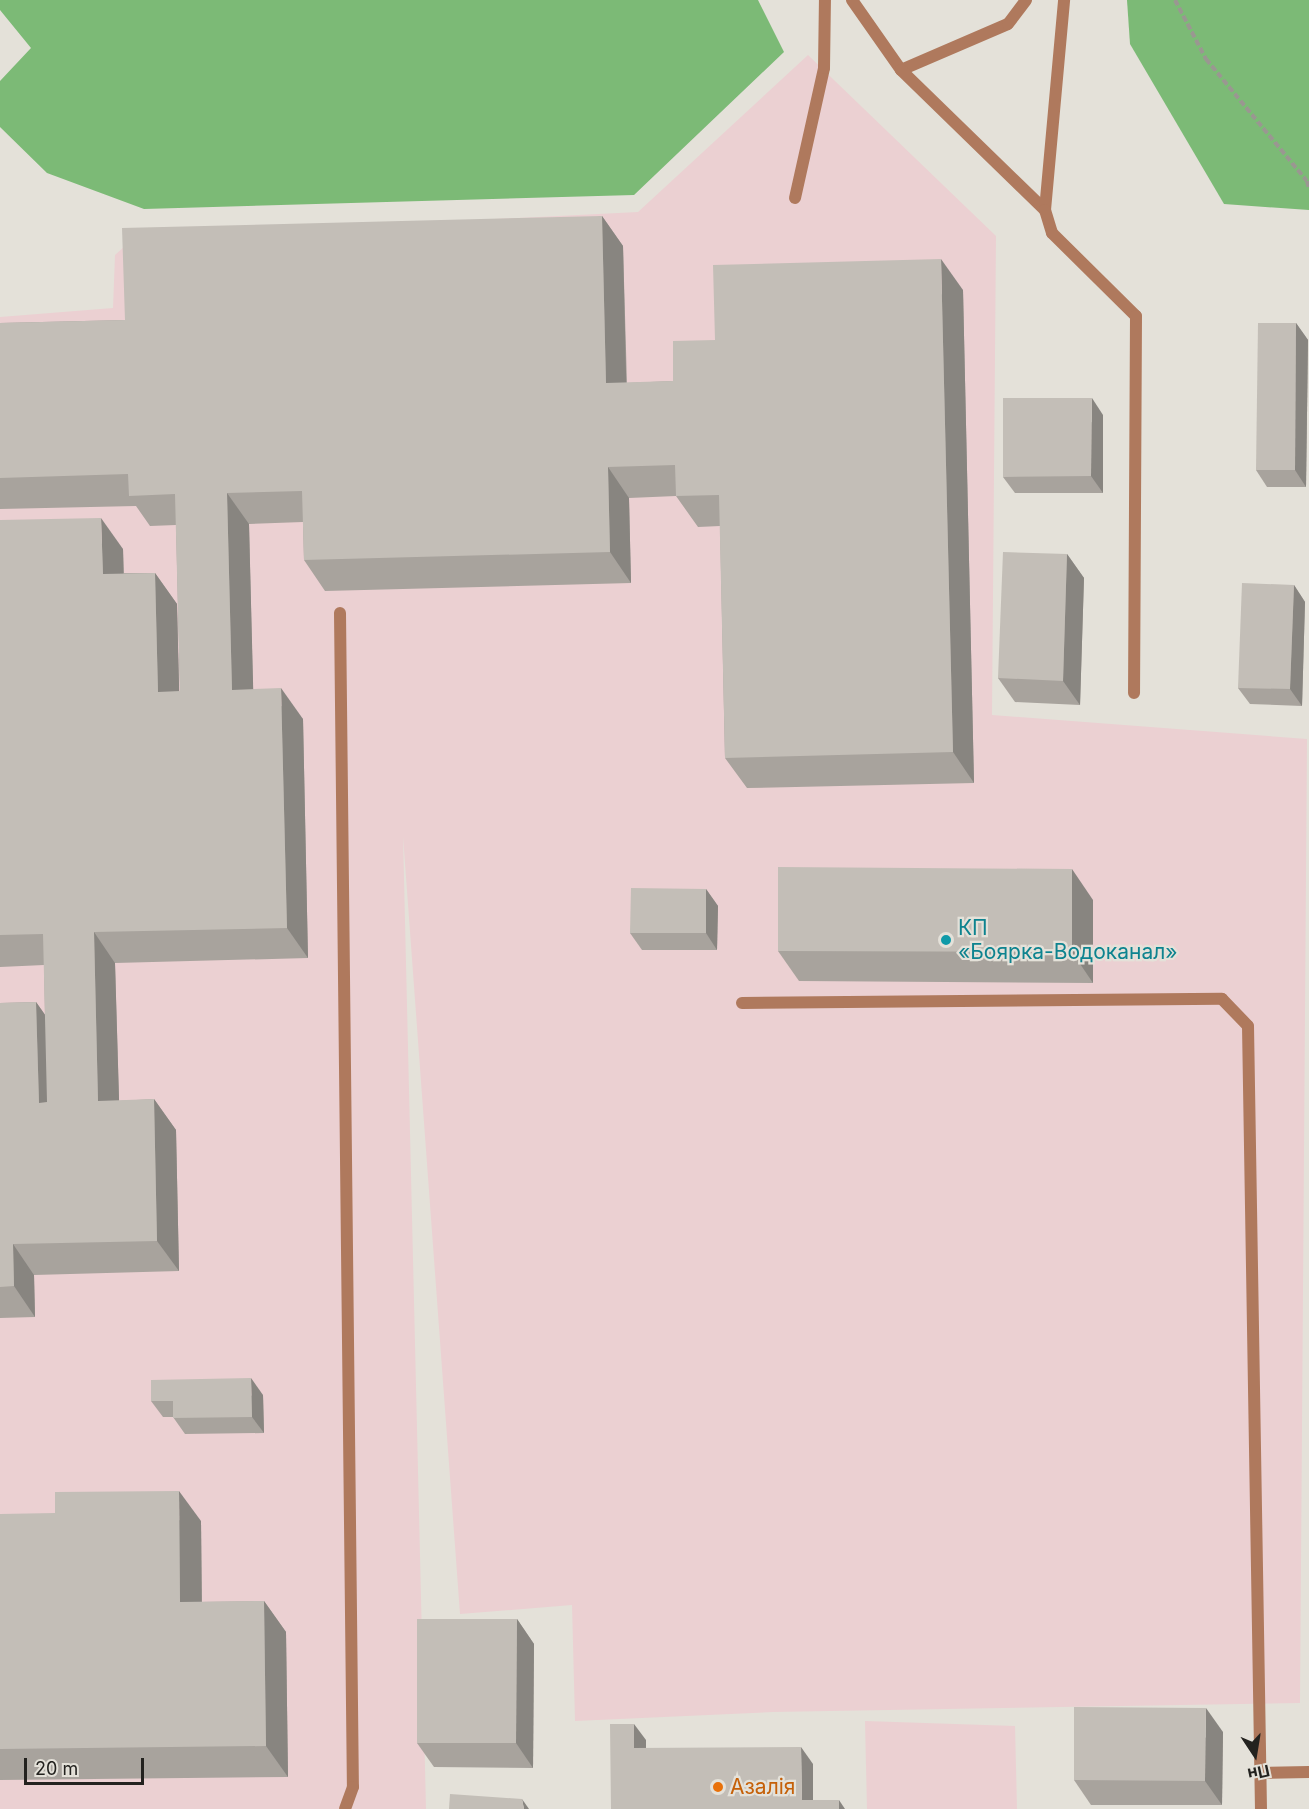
<!DOCTYPE html>
<meta charset="utf-8">
<style>
body{margin:0}
#map{position:relative;width:1309px;height:1809px;overflow:hidden;background:#e4e1d9;font-family:Inter,sans-serif}
div>[style]{position:absolute}
[style*='--x']{left:calc(var(--x)*1px);top:calc(var(--y)*1px);width:calc(var(--w)*1px);rotate:calc(var(--a)*1deg)}
.industrial>*{inset:0;background:#ebd0d2}
.forest>*{inset:0;background:#7cba76}
.path>*{height:4px;margin-top:-2px;transform-origin:0;background:repeating-linear-gradient(90deg,#9a9791 0 6px,transparent 0 9px)}
.service>*{height:12px;margin:-6px;padding:0 6px;transform-origin:6px;border-radius:6px;background:#af795d}
.wall>*{inset:0;background:#a8a39d}
.shaded-wall>*{inset:0;background:#888580}
.building>*{inset:0;background:#c3beb7}
.dots>*{width:16px;height:16px;translate:-50% -50%;box-sizing:border-box;border:3px solid #e4e1d9;border-radius:50%}
span{translate:-50% -50%;white-space:nowrap;text-align:center;line-height:1.15;-webkit-text-stroke:4.5px #e4e1d9;paint-order:stroke}
.culture-label{font-size:21px;color:#0d838f}
.left{translate:0 -50%;text-align:left}
.food-label{font-size:21px;color:#c56008}
.north{position:absolute;left:1225px;top:1725px;width:60px;height:60px;-webkit-text-stroke:4px #e4e1d9;paint-order:stroke;rotate:168deg;font-size:16px;font-weight:700;line-height:24px;text-align:center;color:#23221f}
.north::after{content:'';display:block;margin:auto;width:21px;height:27px;background:#23221f;clip-path:polygon(50% 0,100% 100%,50% 72%,0 100%)}
.scale{position:absolute;left:24px;top:1758px;width:120px;height:27px;box-sizing:border-box;border:3px solid #23221f;border-top:0;padding-left:8px;font-size:18px;line-height:21px;white-space:nowrap;color:#23221f;-webkit-text-stroke:4px #e4e1d9;paint-order:stroke}
</style>
<div id="map">
<div class="industrial">
<div style="clip-path:polygon(808px 55px,996px 236px,992px 715px,1307px 739px,1300px 1703px,773px 1712px,575px 1721px,572px 1605px,460px 1614px,403px 836px,426px 1809px,0 1809px,0 317px,113px 308px,115px 255px,135px 237px,638px 212px)"></div>
<div style="clip-path:polygon(865px 1721px,1015px 1726px,1017px 1809px,867px 1809px)"></div>
</div>
<div class="forest">
<div style="clip-path:polygon(0 0,758px 0,784px 52px,634px 195px,144px 209px,47px 173px,0 127px,0 81px,31px 48px,0 10px)"></div>
<div style="clip-path:polygon(1127px 0,1309px 0,1309px 210px,1224px 204px,1130px 44px)"></div>
</div>
<div class="path">
<div style="--x:1175;--y:0;--w:67;--a:62.3"></div>
<div style="--x:1206;--y:59;--w:158;--a:50.4"></div>
<div style="--x:1307;--y:181;--w:8;--a:76"></div>
</div>
<div class="service">
<div style="--x:852;--y:0;--w:85;--a:55"></div>
<div style="--x:901;--y:70;--w:116;--a:-23.3"></div>
<div style="--x:1008;--y:24;--w:30;--a:-53"></div>
<div style="--x:901;--y:70;--w:201;--a:44.2"></div>
<div style="--x:1045;--y:210;--w:211;--a:-84.8"></div>
<div style="--x:795;--y:198;--w:133;--a:-77.4"></div>
<div style="--x:824;--y:68;--w:68;--a:-89.2"></div>
<div style="--x:1045;--y:210;--w:24;--a:73"></div>
<div style="--x:1052;--y:233;--w:118;--a:44.7"></div>
<div style="--x:1136;--y:316;--w:377;--a:90.3"></div>
<div style="--x:340;--y:613;--w:1174;--a:89.37"></div>
<div style="--x:353;--y:1787;--w:23;--a:110"></div>
<div style="--x:742;--y:1003;--w:480;--a:-0.5"></div>
<div style="--x:1222;--y:999;--w:37;--a:46"></div>
<div style="--x:1248;--y:1026;--w:783;--a:89.05"></div>
<div style="--x:1261;--y:1773;--w:48;--a:-1.2"></div>
</div>
<div class="wall">
<div style="clip-path:polygon(602px 216px,623px 246px,627px 383px,673px 381px,715px 340px,963px 290px,974px 783px,747px 788px,725px 758px,720px 526px,698px 527px,676px 496px,629px 498px,631px 583px,325px 591px,304px 560px,303px 522px,249px 524px,253px 689px,303px 719px,308px 958px,115px 963px,119px 1101px,154px 1099px,176px 1130px,179px 1271px,34px 1275px,35px 1317px,0 1318px,0 1003px,36px 1002px,45px 1015px,44px 965px,0 967px,0 520px,123px 549px,124px 573px,155px 573px,177px 604px,179px 691px,180px 691px,176px 525px,150px 526px,136px 506px,0 509px,0 323px,125px 320px)"></div>
<div style="clip-path:polygon(1296px 323px,1308px 340px,1306px 487px,1267px 487px,1256px 470px)"></div>
<div style="clip-path:polygon(1103px 415px,1103px 493px,1015px 493px,1003px 477px)"></div>
<div style="clip-path:polygon(1067px 554px,1084px 578px,1080px 705px,1015px 702px,998px 678px)"></div>
<div style="clip-path:polygon(1294px 585px,1305px 602px,1302px 706px,1250px 704px,1238px 688px)"></div>
<div style="clip-path:polygon(706px 889px,718px 906px,717px 950px,642px 950px,630px 933px)"></div>
<div style="clip-path:polygon(1093px 900px,1093px 983px,799px 981px,778px 951px)"></div>
<div style="clip-path:polygon(263px 1395px,264px 1433px,185px 1434px,173px 1417px,163px 1417px,151px 1401px)"></div>
<div style="clip-path:polygon(0 1514px,201px 1521px,202px 1602px,264px 1601px,286px 1632px,288px 1777px,0 1780px)"></div>
<div style="clip-path:polygon(517px 1619px,534px 1644px,533px 1768px,434px 1767px,417px 1743px)"></div>
<div style="clip-path:polygon(1223px 1732px,1222px 1805px,1091px 1805px,1074px 1780px)"></div>
</div>
<div class="shaded-wall">
<div style="clip-path:polygon(602px 216px,623px 246px,627px 414px,606px 383px)"></div>
<div style="clip-path:polygon(941px 259px,963px 290px,974px 783px,953px 752px)"></div>
<div style="clip-path:polygon(1296px 323px,1308px 340px,1306px 487px,1295px 470px)"></div>
<div style="clip-path:polygon(1092px 398px,1103px 415px,1103px 493px,1091px 476px)"></div>
<div style="clip-path:polygon(608px 467px,629px 498px,631px 583px,610px 552px)"></div>
<div style="clip-path:polygon(227px 493px,249px 524px,254px 721px,232px 690px)"></div>
<div style="clip-path:polygon(101px 518px,123px 549px,124px 604px,103px 574px)"></div>
<div style="clip-path:polygon(1067px 554px,1084px 578px,1080px 705px,1063px 681px)"></div>
<div style="clip-path:polygon(155px 573px,177px 604px,180px 723px,158px 692px)"></div>
<div style="clip-path:polygon(1294px 585px,1305px 602px,1302px 706px,1290px 689px)"></div>
<div style="clip-path:polygon(281px 688px,303px 719px,308px 958px,287px 928px)"></div>
<div style="clip-path:polygon(1072px 869px,1093px 900px,1093px 983px,1072px 952px)"></div>
<div style="clip-path:polygon(706px 889px,718px 906px,717px 950px,706px 933px)"></div>
<div style="clip-path:polygon(94px 932px,115px 963px,120px 1132px,98px 1101px)"></div>
<div style="clip-path:polygon(36px 1002px,58px 1033px,60px 1134px,39px 1103px)"></div>
<div style="clip-path:polygon(154px 1099px,176px 1130px,179px 1271px,157px 1241px)"></div>
<div style="clip-path:polygon(13px 1244px,34px 1275px,35px 1317px,14px 1286px)"></div>
<div style="clip-path:polygon(251px 1378px,263px 1395px,264px 1433px,252px 1417px)"></div>
<div style="clip-path:polygon(179px 1491px,201px 1521px,202px 1633px,180px 1602px)"></div>
<div style="clip-path:polygon(264px 1601px,286px 1632px,288px 1777px,266px 1746px)"></div>
<div style="clip-path:polygon(517px 1619px,534px 1644px,533px 1768px,516px 1743px)"></div>
<div style="clip-path:polygon(1206px 1708px,1223px 1732px,1222px 1805px,1205px 1781px)"></div>
<div style="clip-path:polygon(634px 1724px,646px 1740px,646px 1765px,634px 1748px)"></div>
<div style="clip-path:polygon(801px 1747px,813px 1764px,813px 1809px,802px 1800px)"></div>
<div style="clip-path:polygon(522px 1799px,529px 1809px,524px 1809px)"></div>
<div style="clip-path:polygon(839px 1800px,845px 1809px,839px 1809px)"></div>
</div>
<div class="building">
<div style="clip-path:polygon(602px 216px,606px 383px,673px 381px,673px 341px,715px 340px,713px 265px,941px 259px,953px 752px,725px 758px,719px 495px,676px 496px,675px 465px,608px 467px,610px 552px,304px 560px,302px 491px,227px 493px,232px 690px,281px 688px,287px 928px,94px 932px,98px 1101px,154px 1099px,157px 1241px,13px 1244px,14px 1286px,0 1287px,0 1003px,36px 1002px,39px 1103px,47px 1102px,43px 934px,0 935px,0 520px,101px 518px,103px 574px,155px 573px,158px 692px,180px 691px,175px 494px,129px 496px,128px 474px,0 478px,0 323px,125px 320px,122px 228px)"></div>
<div style="clip-path:polygon(1258px 323px,1296px 323px,1295px 470px,1256px 470px)"></div>
<div style="clip-path:polygon(1003px 398px,1092px 398px,1091px 476px,1003px 477px)"></div>
<div style="clip-path:polygon(1003px 552px,1067px 554px,1063px 681px,998px 678px)"></div>
<div style="clip-path:polygon(1242px 583px,1294px 585px,1290px 689px,1238px 688px)"></div>
<div style="clip-path:polygon(778px 867px,1072px 869px,1072px 952px,778px 951px)"></div>
<div style="clip-path:polygon(631px 888px,706px 889px,706px 933px,630px 933px)"></div>
<div style="clip-path:polygon(251px 1378px,252px 1417px,173px 1418px,173px 1401px,151px 1401px,151px 1380px)"></div>
<div style="clip-path:polygon(179px 1491px,180px 1602px,264px 1601px,266px 1746px,0 1749px,0 1514px,55px 1513px,55px 1492px)"></div>
<div style="clip-path:polygon(417px 1619px,517px 1619px,516px 1743px,417px 1743px)"></div>
<div style="clip-path:polygon(1074px 1707px,1206px 1708px,1205px 1781px,1074px 1780px)"></div>
<div style="clip-path:polygon(610px 1724px,634px 1724px,634px 1748px,801px 1747px,802px 1800px,839px 1800px,839px 1809px,611px 1809px)"></div>
<div style="clip-path:polygon(450px 1794px,522px 1799px,524px 1809px,449px 1809px)"></div>
</div>
<div class="dots">
<div style="left:946px;top:940px;background:#0f9aa8"></div>
<div style="left:718px;top:1787px;background:#e8710a"></div>
</div>
<div class="culture-label">
<span class="left" style="left:958px;top:940px">КП<br>«Боярка-Водоканал»</span>
</div>
<div class="food-label">
<span class="left" style="left:730px;top:1787px">Азалія</span>
</div>
<div class="north">Пн</div>
<div class="scale">20 m</div>
</div>
